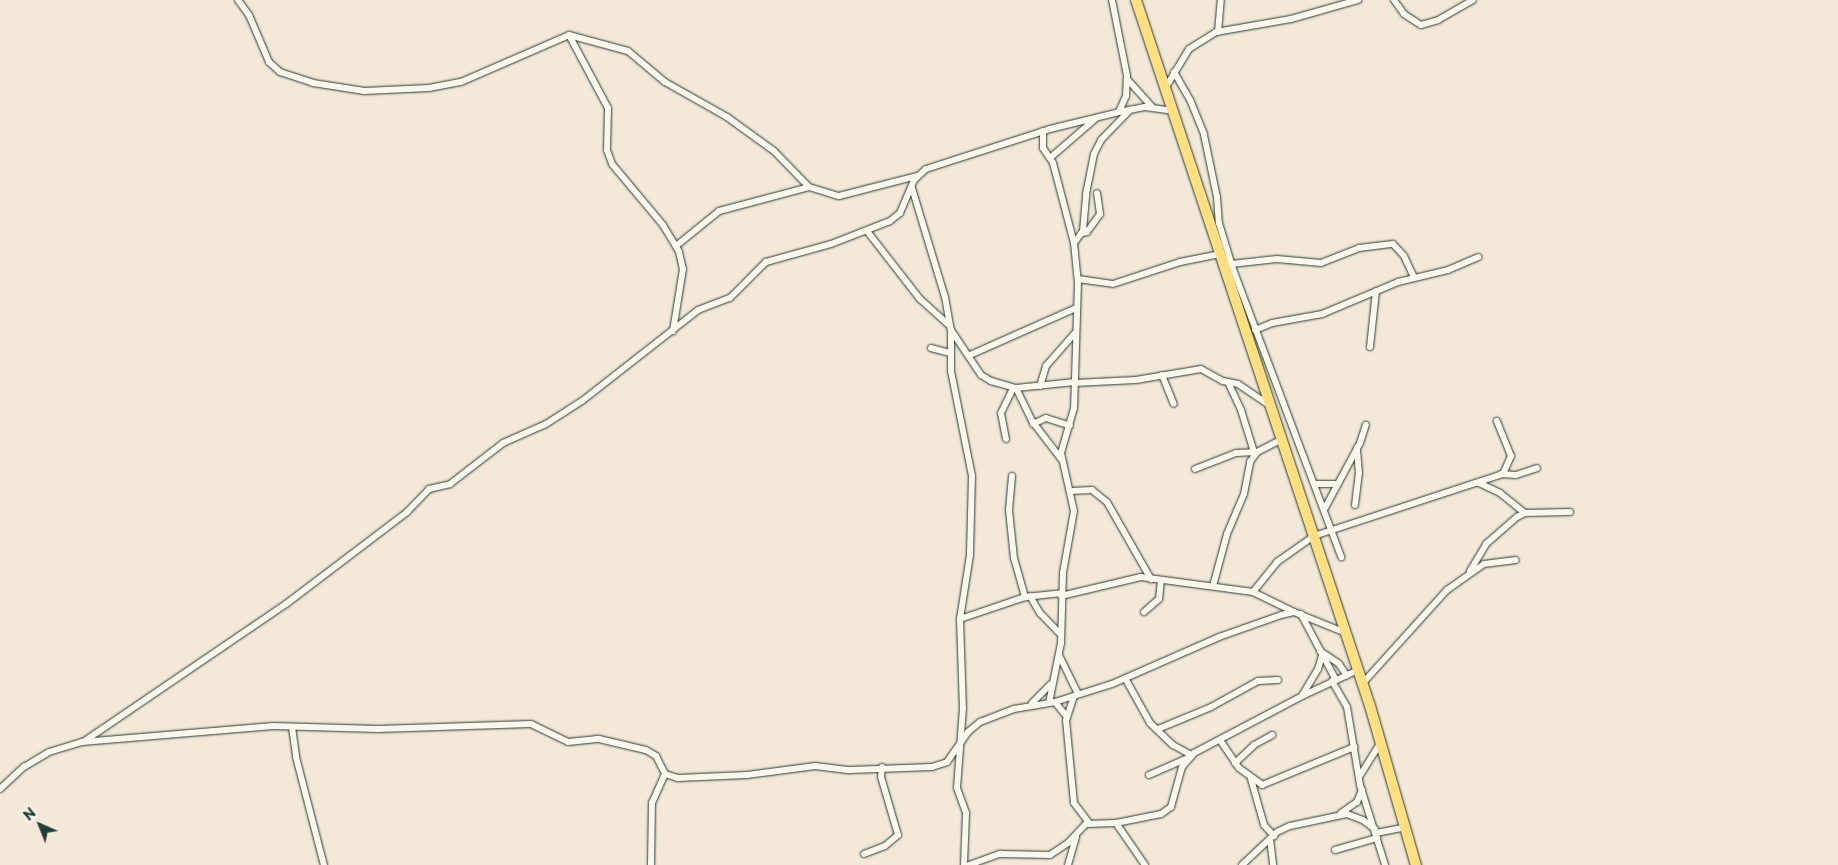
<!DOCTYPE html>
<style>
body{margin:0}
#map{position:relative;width:1838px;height:865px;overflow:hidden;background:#f4e8d8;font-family:"Playpen Sans",sans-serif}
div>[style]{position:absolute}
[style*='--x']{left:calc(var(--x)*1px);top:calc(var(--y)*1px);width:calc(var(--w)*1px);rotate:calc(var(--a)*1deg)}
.roads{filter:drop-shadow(0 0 1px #1f3d34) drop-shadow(0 0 1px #1f3d34)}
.minor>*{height:6px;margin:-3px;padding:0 3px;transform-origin:3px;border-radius:3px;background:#fbf7ec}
.primary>*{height:10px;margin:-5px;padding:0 5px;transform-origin:5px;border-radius:5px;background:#ffdf80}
span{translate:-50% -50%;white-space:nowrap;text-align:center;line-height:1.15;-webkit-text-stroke:4.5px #fbf7ec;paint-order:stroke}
.north{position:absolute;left:15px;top:800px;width:50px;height:50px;-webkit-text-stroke:4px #fbf7ec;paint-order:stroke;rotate:316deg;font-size:14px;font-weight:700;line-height:20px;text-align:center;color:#1f3d34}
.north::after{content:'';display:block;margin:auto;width:18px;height:22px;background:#1f3d34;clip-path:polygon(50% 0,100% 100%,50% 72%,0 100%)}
</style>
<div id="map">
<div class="roads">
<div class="minor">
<div style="--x:238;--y:0;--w:19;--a:54"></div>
<div style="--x:249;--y:15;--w:51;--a:66.9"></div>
<div style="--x:269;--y:62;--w:15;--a:42"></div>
<div style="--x:280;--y:72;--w:35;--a:18"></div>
<div style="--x:313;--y:83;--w:52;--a:8.9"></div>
<div style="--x:364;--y:91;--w:65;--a:-2.6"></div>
<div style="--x:429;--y:88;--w:33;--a:-11"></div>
<div style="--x:461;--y:82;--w:118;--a:-23.5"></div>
<div style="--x:569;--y:35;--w:61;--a:15.2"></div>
<div style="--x:628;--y:51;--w:48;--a:40"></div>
<div style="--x:665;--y:82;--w:71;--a:29.4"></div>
<div style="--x:727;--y:117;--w:58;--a:35.9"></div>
<div style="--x:774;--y:151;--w:50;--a:45.8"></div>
<div style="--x:1112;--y:0;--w:77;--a:78.8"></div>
<div style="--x:1127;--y:76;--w:20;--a:93"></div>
<div style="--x:1126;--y:96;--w:17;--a:114"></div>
<div style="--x:1394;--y:0;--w:17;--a:54"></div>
<div style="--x:1404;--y:14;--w:20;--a:33"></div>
<div style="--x:1421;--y:25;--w:18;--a:-16"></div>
<div style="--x:1438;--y:20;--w:40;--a:-29.7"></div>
<div style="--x:1218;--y:32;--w:32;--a:-85"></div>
<div style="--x:569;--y:35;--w:83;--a:61.9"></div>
<div style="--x:608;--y:108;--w:42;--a:91.4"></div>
<div style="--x:607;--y:150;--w:15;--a:70"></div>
<div style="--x:612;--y:164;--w:80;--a:50.1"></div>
<div style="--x:663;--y:225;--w:31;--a:59"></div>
<div style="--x:679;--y:252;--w:17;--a:77"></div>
<div style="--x:683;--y:269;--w:63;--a:99.2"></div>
<div style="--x:1174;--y:72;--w:34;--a:60"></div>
<div style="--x:1191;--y:102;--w:35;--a:68"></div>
<div style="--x:1204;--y:135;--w:63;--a:78.2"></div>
<div style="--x:1217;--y:197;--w:26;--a:86"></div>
<div style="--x:1219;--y:223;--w:48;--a:73.1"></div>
<div style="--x:1233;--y:269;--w:308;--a:69.4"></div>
<div style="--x:1127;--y:79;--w:39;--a:48"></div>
<div style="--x:1166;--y:87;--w:44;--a:-58.8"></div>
<div style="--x:1189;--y:49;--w:32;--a:-32"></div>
<div style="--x:1216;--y:32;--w:76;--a:-9.8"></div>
<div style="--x:1291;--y:19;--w:70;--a:-15.8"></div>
<div style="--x:1043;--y:131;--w:17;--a:90"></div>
<div style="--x:1043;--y:148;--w:18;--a:56"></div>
<div style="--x:1053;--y:163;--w:83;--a:75.3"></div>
<div style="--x:1074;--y:243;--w:40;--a:84.3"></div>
<div style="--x:1078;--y:283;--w:125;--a:91.8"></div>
<div style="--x:1074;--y:408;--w:47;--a:106.1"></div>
<div style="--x:1061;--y:453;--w:59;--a:77.4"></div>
<div style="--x:1074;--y:511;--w:63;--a:100.1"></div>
<div style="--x:1063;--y:573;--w:70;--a:91.6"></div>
<div style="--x:1061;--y:643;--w:61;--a:101.3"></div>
<div style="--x:1050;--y:158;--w:60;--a:-40.9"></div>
<div style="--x:912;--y:188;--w:114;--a:73.2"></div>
<div style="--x:945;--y:297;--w:36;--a:80"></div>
<div style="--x:951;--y:332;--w:39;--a:90"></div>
<div style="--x:951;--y:371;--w:107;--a:78.7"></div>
<div style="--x:972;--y:476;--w:79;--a:91.5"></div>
<div style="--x:970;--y:555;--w:65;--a:98.9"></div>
<div style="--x:960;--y:619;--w:89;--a:88.1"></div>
<div style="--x:963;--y:708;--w:80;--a:94.3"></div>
<div style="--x:957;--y:788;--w:27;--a:70"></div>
<div style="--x:966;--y:813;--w:52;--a:92.2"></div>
<div style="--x:867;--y:231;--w:86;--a:52.1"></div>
<div style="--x:920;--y:299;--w:40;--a:42"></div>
<div style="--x:1082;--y:233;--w:5;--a:-11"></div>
<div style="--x:1087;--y:232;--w:22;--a:-54"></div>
<div style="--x:1100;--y:214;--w:21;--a:-98"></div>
<div style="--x:1074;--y:243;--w:15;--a:-53"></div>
<div style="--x:1083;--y:231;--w:37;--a:-85"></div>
<div style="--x:1086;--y:194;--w:41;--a:-78.7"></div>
<div style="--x:1094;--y:154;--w:16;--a:-63"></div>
<div style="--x:1101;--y:140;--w:42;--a:-46"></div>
<div style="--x:676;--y:246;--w:55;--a:-39.1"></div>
<div style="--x:719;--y:211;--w:93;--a:-14.9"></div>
<div style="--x:809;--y:187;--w:31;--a:17"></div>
<div style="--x:839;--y:196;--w:81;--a:-14.4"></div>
<div style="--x:1231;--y:264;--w:46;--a:-6.2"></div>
<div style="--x:1277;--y:259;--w:44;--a:5.2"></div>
<div style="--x:1321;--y:263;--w:41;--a:-21.5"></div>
<div style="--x:1359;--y:248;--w:34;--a:-7"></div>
<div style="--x:1393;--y:244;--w:16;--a:47"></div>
<div style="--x:1404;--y:256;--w:23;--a:65"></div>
<div style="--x:1078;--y:279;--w:35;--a:8"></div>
<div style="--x:1113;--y:284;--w:71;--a:-18.2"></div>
<div style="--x:1180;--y:262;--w:41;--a:-11.3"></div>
<div style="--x:951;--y:330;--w:54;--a:56.3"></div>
<div style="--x:981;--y:375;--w:12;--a:31"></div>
<div style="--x:991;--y:381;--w:26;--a:16"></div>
<div style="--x:1016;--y:388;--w:59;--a:-5.8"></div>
<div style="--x:1255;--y:330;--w:18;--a:-22"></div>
<div style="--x:1272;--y:323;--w:51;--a:-10.2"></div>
<div style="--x:1322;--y:314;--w:82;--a:-22.8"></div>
<div style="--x:1398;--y:282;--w:51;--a:-13.5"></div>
<div style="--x:1448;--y:270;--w:33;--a:-23"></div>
<div style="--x:1370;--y:347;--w:56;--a:-83.9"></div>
<div style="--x:931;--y:348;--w:20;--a:15"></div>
<div style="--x:970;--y:355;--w:116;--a:-23.9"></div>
<div style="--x:1162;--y:375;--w:31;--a:68"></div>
<div style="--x:1228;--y:382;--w:31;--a:65"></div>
<div style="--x:1241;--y:410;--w:44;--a:72.8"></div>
<div style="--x:1075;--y:383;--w:61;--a:-2.8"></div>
<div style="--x:1136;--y:380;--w:66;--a:-9.6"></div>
<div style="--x:1201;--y:369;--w:25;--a:29"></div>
<div style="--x:1223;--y:381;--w:15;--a:11"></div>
<div style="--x:1238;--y:384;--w:37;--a:34"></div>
<div style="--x:1040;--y:386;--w:21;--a:-73"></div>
<div style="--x:1046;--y:366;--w:44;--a:-48.7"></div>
<div style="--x:1016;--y:388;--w:37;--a:64"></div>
<div style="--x:1032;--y:421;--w:49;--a:52.4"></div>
<div style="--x:1033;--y:424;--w:14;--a:-25"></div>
<div style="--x:1046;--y:418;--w:25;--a:18"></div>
<div style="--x:1006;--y:439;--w:26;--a:-101"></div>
<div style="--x:1001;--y:413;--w:28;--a:-64"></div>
<div style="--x:1195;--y:469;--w:44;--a:-21.3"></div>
<div style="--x:1236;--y:453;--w:21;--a:-3"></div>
<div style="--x:1501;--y:474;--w:15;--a:4"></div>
<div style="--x:1516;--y:475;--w:22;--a:-18"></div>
<div style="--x:1012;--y:476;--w:34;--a:95"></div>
<div style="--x:1009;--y:510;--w:48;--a:84.1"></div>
<div style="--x:1014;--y:558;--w:41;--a:74.2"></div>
<div style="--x:1479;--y:483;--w:23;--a:25"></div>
<div style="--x:1500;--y:493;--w:32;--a:39"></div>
<div style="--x:1315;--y:484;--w:20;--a:0"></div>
<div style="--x:1071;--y:491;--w:21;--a:-3"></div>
<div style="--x:1092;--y:490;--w:19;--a:39"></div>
<div style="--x:1107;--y:502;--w:89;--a:60.3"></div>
<div style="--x:1355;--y:505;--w:32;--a:-83"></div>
<div style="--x:1359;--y:473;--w:25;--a:-95"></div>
<div style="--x:1325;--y:508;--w:74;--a:-61.7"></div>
<div style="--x:1360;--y:443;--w:19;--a:-72"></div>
<div style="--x:1470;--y:571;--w:31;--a:-59"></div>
<div style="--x:1486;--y:544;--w:41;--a:-41.1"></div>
<div style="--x:1517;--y:517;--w:9;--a:-27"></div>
<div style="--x:1525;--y:513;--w:45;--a:-1.3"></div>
<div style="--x:1213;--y:586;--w:54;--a:-74.9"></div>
<div style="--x:1227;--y:534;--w:43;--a:-67"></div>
<div style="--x:1244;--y:494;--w:33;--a:-79"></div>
<div style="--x:1250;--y:462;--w:12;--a:-55"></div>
<div style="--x:1257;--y:452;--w:27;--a:-27"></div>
<div style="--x:1253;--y:592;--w:38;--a:-51"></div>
<div style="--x:1277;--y:562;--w:45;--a:-35.1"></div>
<div style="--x:1314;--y:536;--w:199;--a:-18.2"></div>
<div style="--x:1503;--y:474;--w:20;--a:-66"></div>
<div style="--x:1511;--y:456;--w:38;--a:-112"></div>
<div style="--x:1030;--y:596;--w:20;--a:60"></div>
<div style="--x:1040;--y:613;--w:29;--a:46"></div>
<div style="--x:1061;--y:596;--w:82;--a:-13.4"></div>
<div style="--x:1141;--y:577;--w:113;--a:7.6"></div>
<div style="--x:1253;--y:592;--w:46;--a:26"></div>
<div style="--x:1144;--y:612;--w:20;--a:-41"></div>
<div style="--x:1159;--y:599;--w:18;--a:-84"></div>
<div style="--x:1301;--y:614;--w:75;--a:62.1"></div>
<div style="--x:960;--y:619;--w:69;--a:-18.7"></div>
<div style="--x:1025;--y:597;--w:37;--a:-6"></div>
<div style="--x:1320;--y:651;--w:23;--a:34"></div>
<div style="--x:1339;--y:664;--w:14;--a:56"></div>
<div style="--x:1059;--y:655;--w:43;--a:64"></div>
<div style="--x:1125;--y:678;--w:51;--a:60.9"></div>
<div style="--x:1150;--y:723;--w:32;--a:44"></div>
<div style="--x:1173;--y:745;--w:21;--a:29"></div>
<div style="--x:1332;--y:681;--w:30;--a:60"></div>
<div style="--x:1347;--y:707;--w:79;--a:80.5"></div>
<div style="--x:1360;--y:785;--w:84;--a:72.6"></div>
<div style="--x:1362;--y:684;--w:127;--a:-47.9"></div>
<div style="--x:1447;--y:590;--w:45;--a:-35.1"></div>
<div style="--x:1484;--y:564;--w:32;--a:-7"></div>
<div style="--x:1303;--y:694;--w:29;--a:-59"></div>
<div style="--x:1318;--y:669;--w:14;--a:-73"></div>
<div style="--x:1074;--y:696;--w:25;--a:108"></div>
<div style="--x:1066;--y:720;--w:83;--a:84.5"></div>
<div style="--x:1074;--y:803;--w:26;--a:53"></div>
<div style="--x:1055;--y:702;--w:19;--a:51"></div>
<div style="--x:1032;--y:703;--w:27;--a:-45"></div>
<div style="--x:292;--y:727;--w:30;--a:82"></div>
<div style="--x:296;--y:757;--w:112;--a:75.5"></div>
<div style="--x:1158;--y:729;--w:57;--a:-22.5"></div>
<div style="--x:1211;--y:707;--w:54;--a:-29"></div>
<div style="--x:1258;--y:681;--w:20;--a:-3"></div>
<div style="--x:1220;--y:740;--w:34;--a:56"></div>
<div style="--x:1239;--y:768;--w:29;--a:36"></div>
<div style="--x:1262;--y:785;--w:100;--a:-22.4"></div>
<div style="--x:83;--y:742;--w:245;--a:-34.2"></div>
<div style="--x:286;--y:604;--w:152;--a:-37.2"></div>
<div style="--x:407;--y:512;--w:32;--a:-46"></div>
<div style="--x:429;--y:489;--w:22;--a:-13"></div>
<div style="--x:450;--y:484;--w:67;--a:-37.7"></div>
<div style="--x:503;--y:443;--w:47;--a:-23.8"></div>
<div style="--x:546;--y:424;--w:43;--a:-32.6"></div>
<div style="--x:582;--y:401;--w:147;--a:-38.1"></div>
<div style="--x:698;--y:310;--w:34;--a:-21"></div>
<div style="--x:730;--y:298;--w:51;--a:-45"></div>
<div style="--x:766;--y:262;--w:67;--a:-15.5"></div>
<div style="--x:831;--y:244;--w:63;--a:-21.3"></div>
<div style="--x:890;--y:221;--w:13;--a:-39"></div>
<div style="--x:900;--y:213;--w:36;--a:-67"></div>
<div style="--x:914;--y:180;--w:16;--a:-43"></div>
<div style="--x:926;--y:169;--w:130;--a:-17.9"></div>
<div style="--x:1050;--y:129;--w:71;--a:-13.8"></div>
<div style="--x:1119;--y:112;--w:26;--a:-11"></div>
<div style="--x:1145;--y:107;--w:28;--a:8"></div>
<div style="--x:1235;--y:763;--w:26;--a:-43"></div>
<div style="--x:1254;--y:745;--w:21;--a:-29"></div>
<div style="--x:1149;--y:775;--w:43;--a:-23.6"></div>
<div style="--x:1359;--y:777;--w:41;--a:-57.8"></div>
<div style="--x:1251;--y:779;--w:48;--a:74.2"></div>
<div style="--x:1264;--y:825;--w:15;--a:48"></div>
<div style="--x:0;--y:789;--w:33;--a:-43"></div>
<div style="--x:24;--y:767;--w:29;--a:-31"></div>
<div style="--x:49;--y:752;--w:34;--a:-17"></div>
<div style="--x:82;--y:742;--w:192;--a:-4.8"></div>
<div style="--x:273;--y:726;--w:105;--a:1.6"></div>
<div style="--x:378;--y:729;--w:153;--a:-1.9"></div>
<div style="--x:531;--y:724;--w:41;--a:25.9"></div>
<div style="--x:568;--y:742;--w:31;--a:-6"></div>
<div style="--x:599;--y:739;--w:48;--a:13.2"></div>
<div style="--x:646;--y:750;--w:12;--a:31"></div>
<div style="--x:656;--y:756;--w:20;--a:63"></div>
<div style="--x:665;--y:774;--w:14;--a:17"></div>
<div style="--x:678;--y:778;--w:69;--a:-2.5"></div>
<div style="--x:747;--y:775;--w:69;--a:-7.5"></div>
<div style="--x:815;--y:766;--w:35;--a:7"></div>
<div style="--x:850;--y:770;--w:82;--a:-2.1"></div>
<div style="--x:932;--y:767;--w:16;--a:-18"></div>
<div style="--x:947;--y:762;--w:37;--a:-55"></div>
<div style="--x:968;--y:732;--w:16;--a:-40"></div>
<div style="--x:980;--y:722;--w:36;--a:-21"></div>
<div style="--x:1014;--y:709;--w:42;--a:-9.7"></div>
<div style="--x:1055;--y:702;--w:60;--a:-17.5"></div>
<div style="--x:1112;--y:684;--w:117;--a:-23.7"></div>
<div style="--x:1219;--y:637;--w:66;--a:-19.5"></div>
<div style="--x:1281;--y:615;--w:13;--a:-13"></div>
<div style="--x:1294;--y:612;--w:56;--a:22"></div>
<div style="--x:1341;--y:813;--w:19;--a:-35"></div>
<div style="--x:1357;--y:802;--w:13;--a:-67"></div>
<div style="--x:1116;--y:823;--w:51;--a:55.4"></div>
<div style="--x:1376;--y:833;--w:31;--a:-11"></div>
<div style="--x:1270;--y:839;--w:26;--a:83"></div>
<div style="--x:1335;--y:850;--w:44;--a:-15.9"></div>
<div style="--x:864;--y:854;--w:22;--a:-21"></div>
<div style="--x:885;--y:846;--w:17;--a:-40"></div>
<div style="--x:898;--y:835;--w:60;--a:-106.3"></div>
<div style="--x:881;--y:777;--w:10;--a:-84"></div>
<div style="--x:651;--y:865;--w:62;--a:-89.1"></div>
<div style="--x:652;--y:803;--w:32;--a:-66"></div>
<div style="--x:969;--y:865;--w:33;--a:-20"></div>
<div style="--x:1000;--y:854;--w:50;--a:1.1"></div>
<div style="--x:1050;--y:855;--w:22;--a:-34"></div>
<div style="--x:1068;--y:843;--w:26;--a:-47"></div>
<div style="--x:1086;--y:824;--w:30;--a:-2"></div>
<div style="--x:1116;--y:823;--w:46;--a:-11.3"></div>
<div style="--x:1161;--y:814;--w:12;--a:-35"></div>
<div style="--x:1171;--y:807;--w:41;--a:-74.6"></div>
<div style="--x:1182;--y:767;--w:18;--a:-49"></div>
<div style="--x:1194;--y:753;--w:122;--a:-27.8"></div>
<div style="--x:1302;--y:696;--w:62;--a:-24.9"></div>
<div style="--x:1068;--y:865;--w:29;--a:-74"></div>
<div style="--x:1242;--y:865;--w:48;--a:-43.3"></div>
<div style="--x:1277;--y:832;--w:14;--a:-25"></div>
<div style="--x:1290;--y:826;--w:58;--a:-11.9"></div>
<div style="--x:1347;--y:814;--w:17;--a:21"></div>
<div style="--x:1363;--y:820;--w:15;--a:37"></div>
</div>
<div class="primary">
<div style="--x:1136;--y:0;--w:744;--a:71.66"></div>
<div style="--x:1370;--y:706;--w:166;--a:73.9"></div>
</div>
</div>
<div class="north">N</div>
</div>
